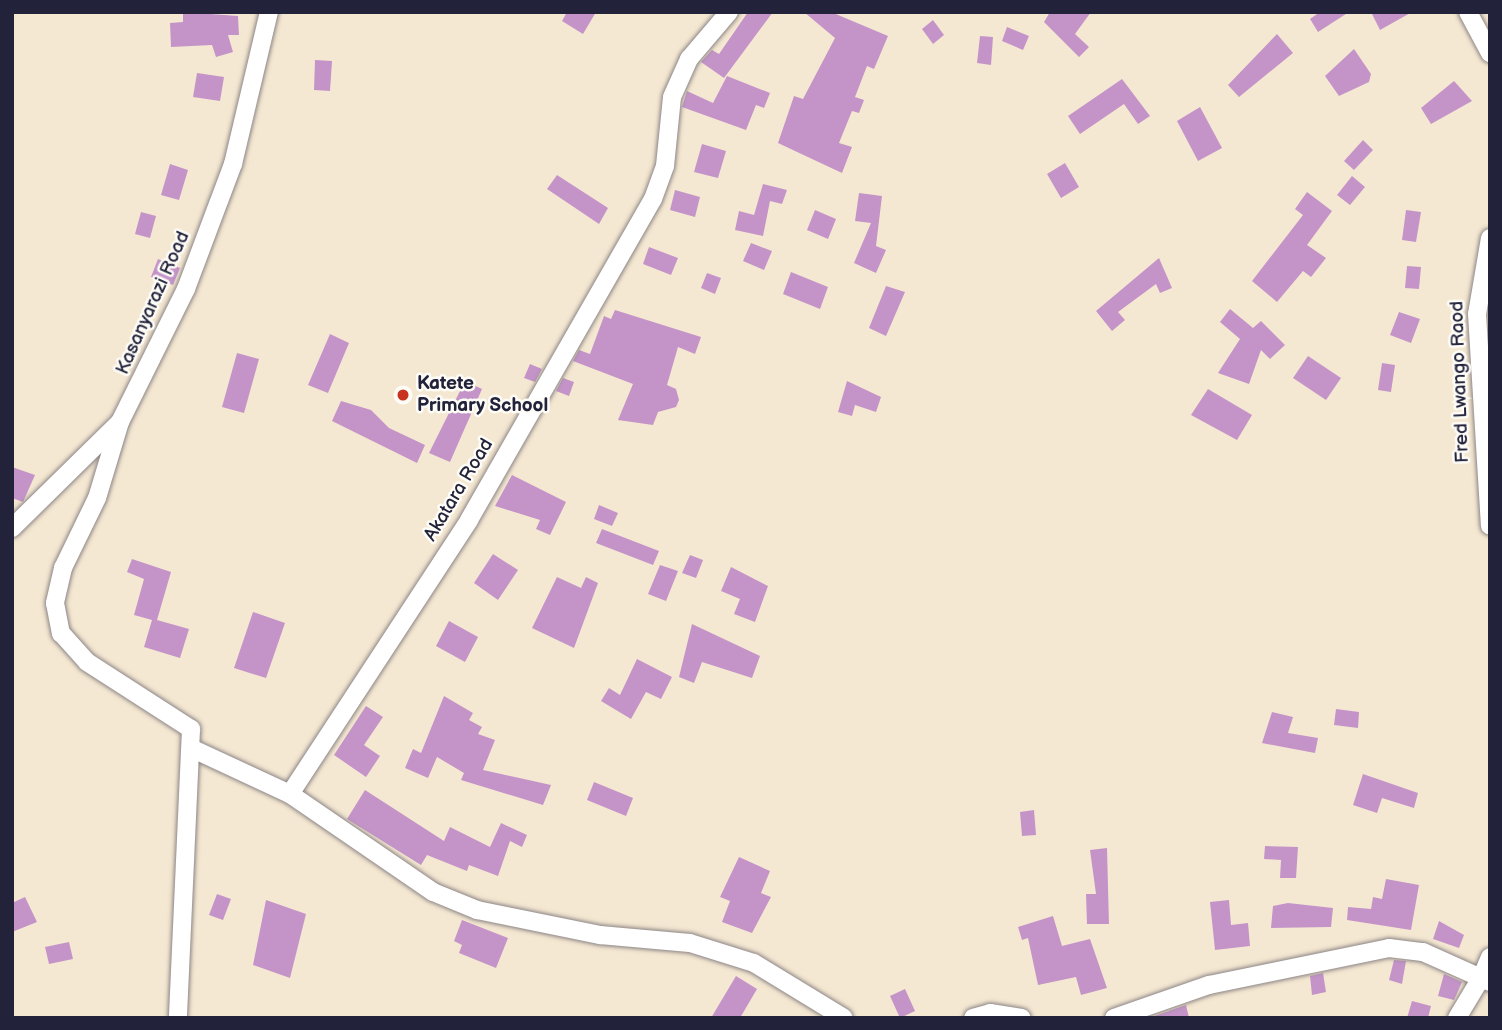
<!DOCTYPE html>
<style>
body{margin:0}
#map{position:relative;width:1502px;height:1030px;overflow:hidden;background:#f5e8d2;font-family:"Balsamiq Sans",sans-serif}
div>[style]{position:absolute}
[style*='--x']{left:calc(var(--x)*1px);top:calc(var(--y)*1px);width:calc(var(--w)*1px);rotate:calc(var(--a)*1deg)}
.building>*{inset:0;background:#c494c9}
.roads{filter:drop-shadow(0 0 2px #8c8586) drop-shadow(0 0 2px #8c8586)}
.minor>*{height:18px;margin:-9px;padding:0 9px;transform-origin:9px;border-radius:9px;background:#fff}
.dots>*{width:19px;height:19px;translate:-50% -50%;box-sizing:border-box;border:4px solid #fdfcf7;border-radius:50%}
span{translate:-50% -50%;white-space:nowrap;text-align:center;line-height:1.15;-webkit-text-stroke:5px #fdfcf7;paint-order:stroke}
.street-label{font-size:19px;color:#22223b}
.poi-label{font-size:19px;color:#22223b;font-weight:700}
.left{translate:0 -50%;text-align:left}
.frame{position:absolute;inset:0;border:14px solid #22223b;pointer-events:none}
</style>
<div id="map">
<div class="building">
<div style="clip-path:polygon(183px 12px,238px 16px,239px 35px,228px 35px,233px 52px,216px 57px,212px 45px,171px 47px,170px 23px,183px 22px)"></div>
<div style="clip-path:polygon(567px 12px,596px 12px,583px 34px,562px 21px)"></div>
<div style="clip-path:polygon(748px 12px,773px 12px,724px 78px,701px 62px,712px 50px,719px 54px)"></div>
<div style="clip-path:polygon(804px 12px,831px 12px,888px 36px,874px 69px,867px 66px,855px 97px,864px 100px,859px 113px,852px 111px,839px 143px,852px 147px,842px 173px,778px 143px,794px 96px,803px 99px,835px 38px)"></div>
<div style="clip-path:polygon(1050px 12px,1091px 12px,1075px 34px,1089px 47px,1079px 57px,1044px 22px)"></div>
<div style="clip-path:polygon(1320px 12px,1349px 12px,1318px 32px,1310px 19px)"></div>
<div style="clip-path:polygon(1371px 12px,1412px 12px,1380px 30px)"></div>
<div style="clip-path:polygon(933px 20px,944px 35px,933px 44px,922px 29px)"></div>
<div style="clip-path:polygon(1007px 27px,1029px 36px,1023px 50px,1002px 41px)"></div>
<div style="clip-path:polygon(1277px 34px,1293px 53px,1239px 97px,1228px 85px)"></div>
<div style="clip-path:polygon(980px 36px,993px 37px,991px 65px,977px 63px)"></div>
<div style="clip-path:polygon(1354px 49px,1371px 74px,1369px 82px,1339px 96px,1325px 76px)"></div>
<div style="clip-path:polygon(315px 60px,332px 61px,330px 91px,314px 90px)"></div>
<div style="clip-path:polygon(197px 73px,224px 77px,220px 101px,193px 97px)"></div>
<div style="clip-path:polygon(727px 76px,770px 93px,764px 108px,756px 105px,746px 130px,682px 107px,687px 91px,713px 103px)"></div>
<div style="clip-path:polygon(1122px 79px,1150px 116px,1138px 124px,1124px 104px,1080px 134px,1068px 116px)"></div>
<div style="clip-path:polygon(1454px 81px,1472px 101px,1431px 124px,1421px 108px)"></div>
<div style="clip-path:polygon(1200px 107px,1222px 148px,1198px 161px,1177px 121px)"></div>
<div style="clip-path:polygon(1363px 140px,1373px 150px,1354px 170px,1344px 161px)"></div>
<div style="clip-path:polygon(702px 144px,726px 151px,718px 178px,694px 172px)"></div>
<div style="clip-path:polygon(1065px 163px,1079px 187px,1061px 198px,1047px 174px)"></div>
<div style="clip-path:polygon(170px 164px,188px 170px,179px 200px,161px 195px)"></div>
<div style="clip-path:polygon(557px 175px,608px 208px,599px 224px,547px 189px)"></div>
<div style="clip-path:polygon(1352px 176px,1365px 187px,1350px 205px,1337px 195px)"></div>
<div style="clip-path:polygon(763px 184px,787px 190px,782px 204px,770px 201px,763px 236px,735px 230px,739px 211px,754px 215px)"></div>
<div style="clip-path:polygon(675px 190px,700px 197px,695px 217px,670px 210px)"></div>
<div style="clip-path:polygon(1307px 192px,1332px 211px,1307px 245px,1326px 258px,1311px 277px,1303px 271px,1277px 302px,1252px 281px,1303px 215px,1295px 209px)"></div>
<div style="clip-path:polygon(859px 193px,882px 196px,876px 246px,886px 250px,876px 273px,854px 263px,871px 223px,855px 221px)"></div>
<div style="clip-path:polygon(815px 210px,836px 219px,828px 239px,807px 230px)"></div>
<div style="clip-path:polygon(1406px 210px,1421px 212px,1416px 242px,1402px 240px)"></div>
<div style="clip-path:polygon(141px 212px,156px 216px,150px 238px,135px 234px)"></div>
<div style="clip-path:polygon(751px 243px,772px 251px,764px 270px,743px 261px)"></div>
<div style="clip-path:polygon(649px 247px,678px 258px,671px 275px,643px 264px)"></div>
<div style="clip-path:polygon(1159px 258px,1172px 288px,1160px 293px,1156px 284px,1118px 312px,1125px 320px,1112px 331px,1096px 311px)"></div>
<div style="clip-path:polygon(158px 259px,180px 268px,173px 285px,151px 277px)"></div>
<div style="clip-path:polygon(1407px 266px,1421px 267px,1419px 289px,1405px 288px)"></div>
<div style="clip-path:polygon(791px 272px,828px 287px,820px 309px,783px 294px)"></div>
<div style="clip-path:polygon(707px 273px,721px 278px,715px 294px,701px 288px)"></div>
<div style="clip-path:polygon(886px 286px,905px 292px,886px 336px,869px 328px)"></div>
<div style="clip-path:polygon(1230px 309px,1253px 328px,1261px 321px,1285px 345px,1270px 359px,1261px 350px,1249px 384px,1218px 373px,1240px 339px,1220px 322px)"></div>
<div style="clip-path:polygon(615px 310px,701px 337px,695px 354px,678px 347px,667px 385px,676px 389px,679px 400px,676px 407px,658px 412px,653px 425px,618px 420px,633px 384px,573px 361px,579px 350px,590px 354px,604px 316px,611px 319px)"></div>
<div style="clip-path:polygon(1399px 312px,1420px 319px,1411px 343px,1390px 335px)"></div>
<div style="clip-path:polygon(330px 334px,349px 343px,328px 393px,308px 385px)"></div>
<div style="clip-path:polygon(237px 353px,259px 359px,244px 413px,222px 407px)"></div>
<div style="clip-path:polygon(1308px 356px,1341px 378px,1326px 400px,1293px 378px)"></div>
<div style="clip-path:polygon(1382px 363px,1395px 365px,1391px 392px,1378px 390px)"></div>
<div style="clip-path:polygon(530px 364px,542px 369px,535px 382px,524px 378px)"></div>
<div style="clip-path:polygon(563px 378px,574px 382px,569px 396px,556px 391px)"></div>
<div style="clip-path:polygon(465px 381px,482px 389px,450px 462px,429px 453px)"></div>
<div style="clip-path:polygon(847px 381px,881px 397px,876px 412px,855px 405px,852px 416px,838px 412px)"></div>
<div style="clip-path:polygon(1208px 389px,1252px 415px,1237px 440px,1191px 415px)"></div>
<div style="clip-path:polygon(341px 401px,371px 410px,389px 428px,425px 445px,417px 463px,332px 421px)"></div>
<div style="clip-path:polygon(12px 467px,35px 475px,23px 502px,12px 498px)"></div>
<div style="clip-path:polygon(512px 475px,566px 502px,550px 535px,536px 529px,540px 520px,495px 506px)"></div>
<div style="clip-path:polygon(599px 505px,618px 513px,612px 526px,594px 519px)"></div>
<div style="clip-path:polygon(602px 529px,659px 551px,653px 565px,596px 543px)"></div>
<div style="clip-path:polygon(493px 554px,518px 570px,498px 600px,474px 583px)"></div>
<div style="clip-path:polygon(690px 555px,703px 560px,696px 578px,682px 573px)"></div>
<div style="clip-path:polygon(132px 559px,171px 572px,157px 620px,189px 629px,180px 658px,144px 647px,152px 620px,134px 615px,144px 579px,127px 572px)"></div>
<div style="clip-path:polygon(660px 565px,678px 571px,666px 601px,648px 594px)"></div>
<div style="clip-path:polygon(731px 567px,768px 586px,755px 622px,734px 614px,740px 599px,721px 591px)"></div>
<div style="clip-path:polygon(557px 577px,581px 588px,586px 577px,598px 583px,574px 648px,532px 628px)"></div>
<div style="clip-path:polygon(253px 612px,285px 623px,266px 678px,234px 668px)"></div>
<div style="clip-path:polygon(449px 621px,478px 637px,465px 662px,436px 646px)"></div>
<div style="clip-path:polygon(692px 624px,760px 656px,752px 678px,702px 662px,694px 683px,679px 677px)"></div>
<div style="clip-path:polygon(637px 659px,672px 677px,661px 699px,646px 692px,631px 719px,601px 701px,609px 688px,620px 695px)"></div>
<div style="clip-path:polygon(444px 696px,473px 713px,469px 720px,482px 727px,478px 734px,495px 740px,483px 770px,551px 785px,543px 805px,461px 780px,464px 773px,437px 757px,428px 778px,405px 768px,413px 749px,421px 753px)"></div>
<div style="clip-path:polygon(366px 706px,383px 717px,364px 745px,380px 756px,366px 777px,334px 755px)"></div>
<div style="clip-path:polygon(1336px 709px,1359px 712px,1358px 728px,1334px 725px)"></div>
<div style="clip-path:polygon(1272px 712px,1293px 717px,1288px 733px,1318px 738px,1315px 753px,1262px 743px)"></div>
<div style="clip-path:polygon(1363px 774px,1418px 793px,1414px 808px,1382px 798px,1377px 813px,1353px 805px)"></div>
<div style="clip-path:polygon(594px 782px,633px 798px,626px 816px,587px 800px)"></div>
<div style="clip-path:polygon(365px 790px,444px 841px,450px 827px,490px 847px,501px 823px,527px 835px,522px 847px,510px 841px,498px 876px,469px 865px,467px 871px,427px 855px,421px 865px,347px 819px)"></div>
<div style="clip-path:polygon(1034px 810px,1036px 835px,1022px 836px,1020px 812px)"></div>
<div style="clip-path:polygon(1265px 846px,1298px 847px,1296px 878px,1280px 878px,1281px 860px,1264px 859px)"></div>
<div style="clip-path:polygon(1107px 848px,1109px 924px,1087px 924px,1086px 894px,1096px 894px,1090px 850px)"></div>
<div style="clip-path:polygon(739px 857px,770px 871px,761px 893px,771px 897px,752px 933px,722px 922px,730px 901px,720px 897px)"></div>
<div style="clip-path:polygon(1386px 879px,1419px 885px,1411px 930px,1347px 920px,1348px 907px,1371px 909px,1373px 897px,1382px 899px)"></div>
<div style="clip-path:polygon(217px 894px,231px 899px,223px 920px,209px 915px)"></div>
<div style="clip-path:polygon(25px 897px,37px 922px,12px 932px,12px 903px)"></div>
<div style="clip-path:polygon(266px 900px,306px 914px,290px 978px,253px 965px)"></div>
<div style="clip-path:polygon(1229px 900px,1231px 925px,1248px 923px,1250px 946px,1215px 950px,1210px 902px)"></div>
<div style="clip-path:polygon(1288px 903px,1333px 908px,1331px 927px,1271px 928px,1273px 906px)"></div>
<div style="clip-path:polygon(1053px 916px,1062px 946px,1090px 939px,1107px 988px,1081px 995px,1076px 977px,1038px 985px,1028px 938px,1022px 940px,1018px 927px)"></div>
<div style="clip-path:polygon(462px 920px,508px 938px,496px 968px,459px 953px,462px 945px,454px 941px)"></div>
<div style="clip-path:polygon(1439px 921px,1464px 935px,1459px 948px,1433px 939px)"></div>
<div style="clip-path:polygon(69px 942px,73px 959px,49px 964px,45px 947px)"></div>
<div style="clip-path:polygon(1394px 960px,1406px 961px,1402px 984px,1389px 980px)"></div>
<div style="clip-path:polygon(1323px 973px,1326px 992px,1312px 995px,1310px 976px)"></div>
<div style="clip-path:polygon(1444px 974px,1462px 982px,1454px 1000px,1438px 996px)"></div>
<div style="clip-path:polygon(736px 976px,757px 989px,740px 1018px,711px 1018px)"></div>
<div style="clip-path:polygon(905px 989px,915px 1011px,900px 1018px,890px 996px)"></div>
<div style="clip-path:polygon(1412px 1001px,1431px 1006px,1428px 1018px,1407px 1018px)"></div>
<div style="clip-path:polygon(1186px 1005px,1189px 1018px,1149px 1018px)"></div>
</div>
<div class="roads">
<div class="minor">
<div style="--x:1468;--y:12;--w:47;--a:61.8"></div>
<div style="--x:1490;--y:238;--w:77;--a:99.7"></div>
<div style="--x:1477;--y:314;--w:212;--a:86.5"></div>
<div style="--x:120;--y:422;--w:79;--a:106.8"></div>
<div style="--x:97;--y:498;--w:78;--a:115.9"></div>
<div style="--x:63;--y:568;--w:36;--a:103"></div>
<div style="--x:55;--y:603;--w:31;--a:79"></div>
<div style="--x:61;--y:633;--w:39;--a:48"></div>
<div style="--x:87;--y:662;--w:124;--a:32.8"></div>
<div style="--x:191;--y:729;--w:289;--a:92.6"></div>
<div style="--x:12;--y:528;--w:151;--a:-44.5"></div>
<div style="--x:120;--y:422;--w:148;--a:-63.6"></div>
<div style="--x:186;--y:289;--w:134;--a:-69.4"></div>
<div style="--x:233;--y:164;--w:156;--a:-76.7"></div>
<div style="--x:195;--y:750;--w:105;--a:24.9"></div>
<div style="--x:290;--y:794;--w:173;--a:34.4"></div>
<div style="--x:433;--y:892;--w:48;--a:22.2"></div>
<div style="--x:477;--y:910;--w:126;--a:11.5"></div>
<div style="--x:600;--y:935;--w:90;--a:5.1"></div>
<div style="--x:690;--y:943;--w:67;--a:17.4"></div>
<div style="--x:754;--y:963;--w:105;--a:31.4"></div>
<div style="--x:290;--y:794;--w:327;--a:-56.8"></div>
<div style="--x:469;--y:520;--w:370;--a:-60.2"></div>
<div style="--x:653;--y:199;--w:35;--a:-70"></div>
<div style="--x:665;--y:166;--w:69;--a:-84.2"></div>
<div style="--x:672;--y:97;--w:42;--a:-65.9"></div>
<div style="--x:689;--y:59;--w:62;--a:-49.6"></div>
<div style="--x:1490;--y:957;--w:23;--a:113"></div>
<div style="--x:1481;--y:978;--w:10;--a:24"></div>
<div style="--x:973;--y:1018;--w:18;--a:-16"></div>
<div style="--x:990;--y:1013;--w:32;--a:9"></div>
<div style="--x:1114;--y:1018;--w:101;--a:-19.2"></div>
<div style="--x:1209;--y:985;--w:184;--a:-11.6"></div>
<div style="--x:1389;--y:948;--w:34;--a:7"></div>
<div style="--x:1423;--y:952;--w:64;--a:24.1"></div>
<div style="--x:1481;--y:978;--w:47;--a:121"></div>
</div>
</div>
<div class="dots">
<div style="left:403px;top:395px;background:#c8321e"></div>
</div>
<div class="street-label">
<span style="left:153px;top:303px;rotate:-66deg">Kasanyarazi Road</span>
<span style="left:1460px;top:382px;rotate:-92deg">Fred Lwango Raod</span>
<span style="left:459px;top:490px;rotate:-59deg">Akatara Road</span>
</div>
<div class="poi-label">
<span class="left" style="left:417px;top:395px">Katete<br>Primary School</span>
</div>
<div class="frame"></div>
</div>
